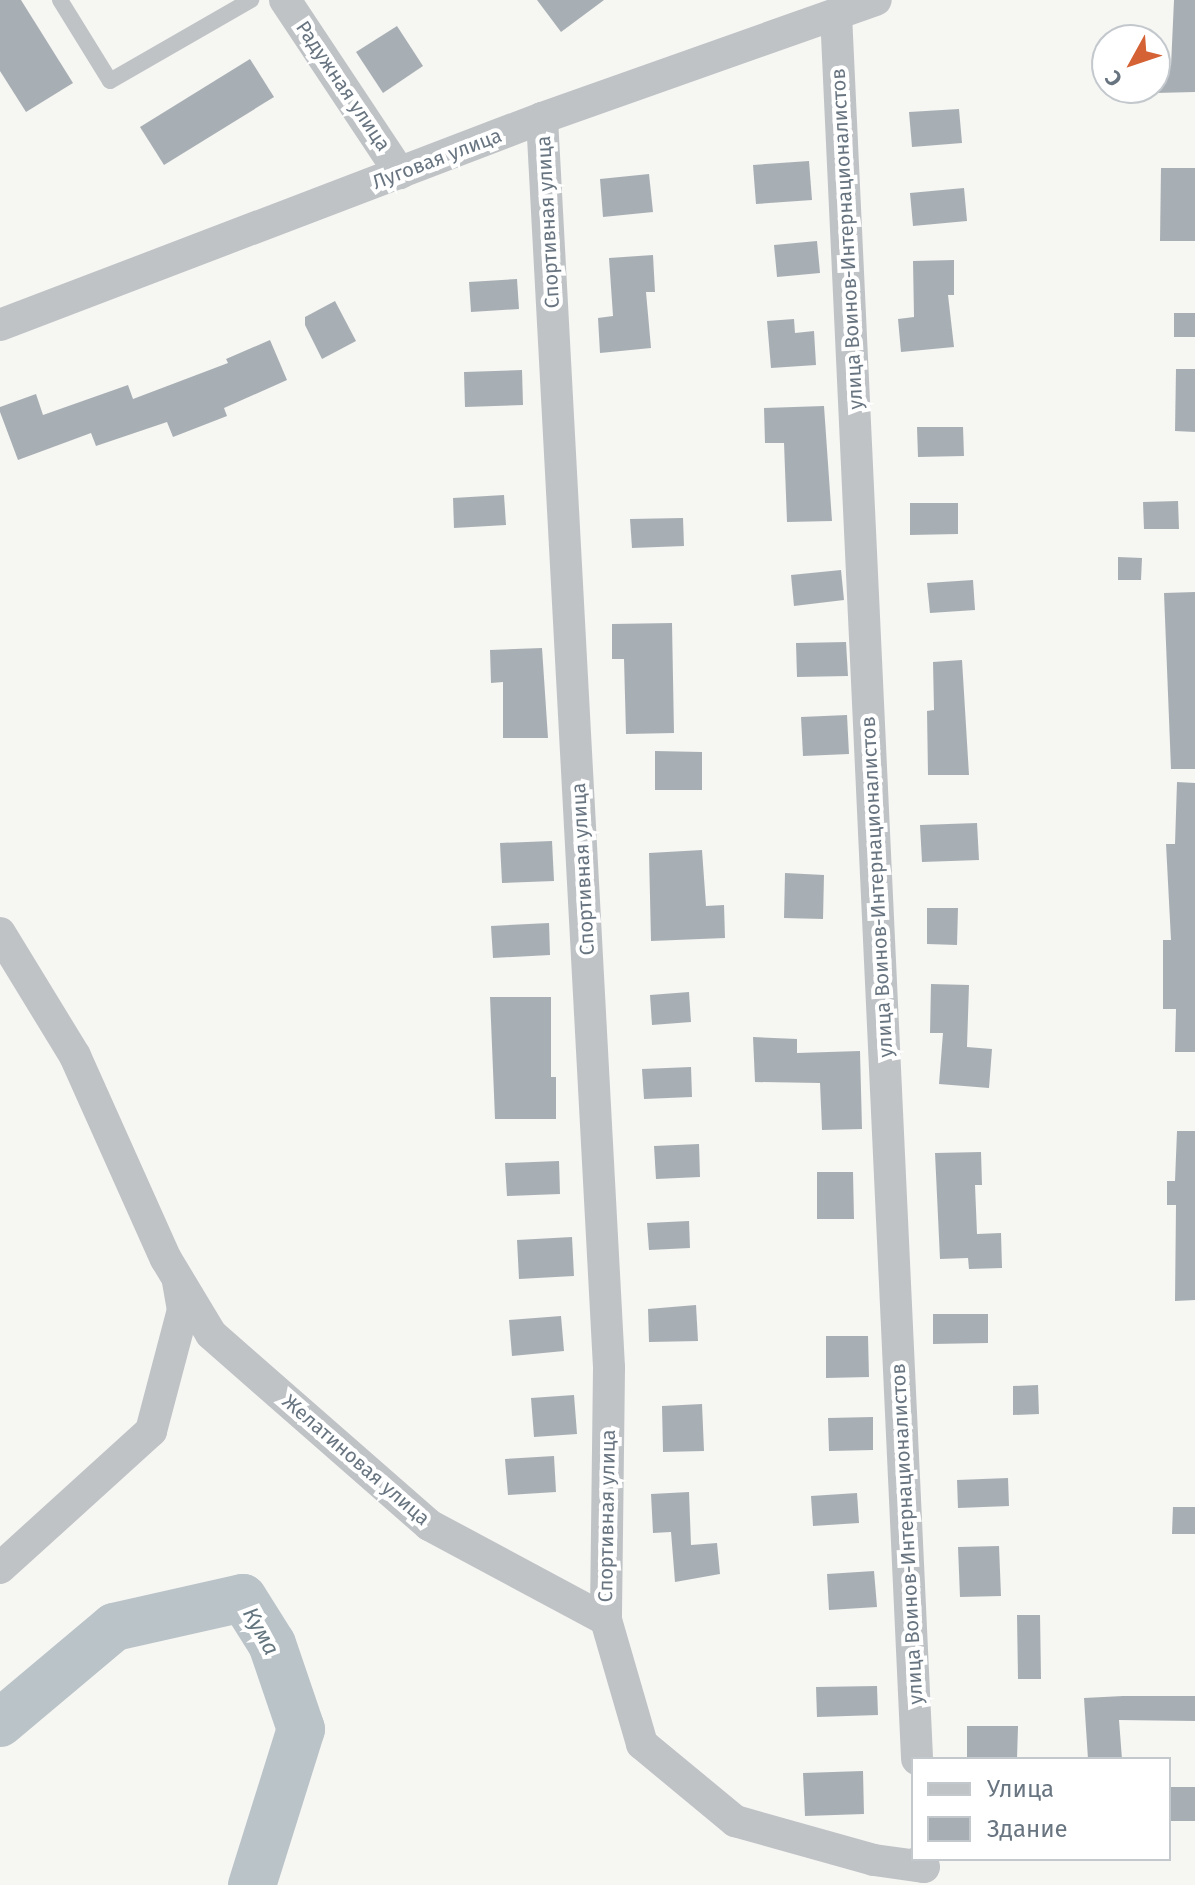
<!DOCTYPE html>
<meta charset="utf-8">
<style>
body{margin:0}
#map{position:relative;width:1195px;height:1885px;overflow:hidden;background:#f6f6f3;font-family:"Fira Sans",sans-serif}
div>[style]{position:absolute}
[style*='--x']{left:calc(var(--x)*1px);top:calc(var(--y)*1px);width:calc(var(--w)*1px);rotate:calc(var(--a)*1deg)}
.river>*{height:48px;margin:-24px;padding:0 24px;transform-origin:24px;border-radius:24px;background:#bac3c8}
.building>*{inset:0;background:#a8afb4}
.lane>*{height:16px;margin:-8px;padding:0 8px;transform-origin:8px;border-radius:8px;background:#bfc3c6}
.street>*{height:32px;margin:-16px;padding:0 16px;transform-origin:16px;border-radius:16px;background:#bfc3c6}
span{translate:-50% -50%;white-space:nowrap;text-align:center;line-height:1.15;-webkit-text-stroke:8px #fff;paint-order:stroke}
.street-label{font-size:20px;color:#687581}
.water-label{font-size:22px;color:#63757e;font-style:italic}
.legend{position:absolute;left:911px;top:1757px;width:260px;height:104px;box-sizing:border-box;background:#fff;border:2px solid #c3c8cd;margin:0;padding:10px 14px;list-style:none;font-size:24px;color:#687581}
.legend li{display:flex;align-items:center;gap:16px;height:40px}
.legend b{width:40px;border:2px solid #c3c8cd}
.north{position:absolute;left:1091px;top:24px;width:80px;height:80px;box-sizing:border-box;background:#fff;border:2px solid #c3c8cd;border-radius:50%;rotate:230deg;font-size:22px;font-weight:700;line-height:32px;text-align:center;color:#687581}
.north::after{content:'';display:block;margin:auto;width:28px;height:36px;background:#d46235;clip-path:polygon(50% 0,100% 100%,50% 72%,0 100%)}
</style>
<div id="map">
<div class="river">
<div style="--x:0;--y:1723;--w:149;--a:-40.1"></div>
<div style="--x:114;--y:1627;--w:132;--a:-12.7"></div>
<div style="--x:243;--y:1598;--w:54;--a:57.8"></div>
<div style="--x:272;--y:1644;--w:90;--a:71.2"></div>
<div style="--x:301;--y:1729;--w:164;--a:107.4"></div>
</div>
<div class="building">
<div style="clip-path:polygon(0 0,21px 0,73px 83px,26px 112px,0 71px)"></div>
<div style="clip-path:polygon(537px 0,604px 0,561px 32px)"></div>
<div style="clip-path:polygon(1174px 0,1195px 0,1195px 92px,1155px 93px,1155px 66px,1171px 66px)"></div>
<div style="clip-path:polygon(397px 26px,423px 66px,383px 93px,356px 52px)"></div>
<div style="clip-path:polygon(250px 59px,274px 97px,164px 165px,140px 127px)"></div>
<div style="clip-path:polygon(959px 109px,962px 143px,912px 147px,909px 112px)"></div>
<div style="clip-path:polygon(809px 161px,812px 200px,756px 204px,753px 165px)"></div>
<div style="clip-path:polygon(1161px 168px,1195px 168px,1195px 241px,1160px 241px)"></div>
<div style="clip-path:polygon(649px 174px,653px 212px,603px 217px,600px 179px)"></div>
<div style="clip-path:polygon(964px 188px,967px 221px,913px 226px,910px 193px)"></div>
<div style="clip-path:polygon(817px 241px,820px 273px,777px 277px,774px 245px)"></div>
<div style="clip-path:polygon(653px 255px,655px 292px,646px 292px,651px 348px,600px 353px,598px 318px,613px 316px,609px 258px)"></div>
<div style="clip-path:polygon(954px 260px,954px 295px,948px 295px,954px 347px,901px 352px,898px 319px,914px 317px,913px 261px)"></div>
<div style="clip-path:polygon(517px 279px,519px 309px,471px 312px,469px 282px)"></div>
<div style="clip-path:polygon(335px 301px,356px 341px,322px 359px,305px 325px,305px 317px)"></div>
<div style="clip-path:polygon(1174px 313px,1195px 313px,1195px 337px,1174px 337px)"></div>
<div style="clip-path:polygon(794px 319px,795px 333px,814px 331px,816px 365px,771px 368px,767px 321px)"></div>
<div style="clip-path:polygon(270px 340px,287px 380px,224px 408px,227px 416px,173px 437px,167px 422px,96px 446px,91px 433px,18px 460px,0 412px,0 407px,36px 394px,43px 415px,128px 385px,133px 399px,228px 363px,226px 359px)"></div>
<div style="clip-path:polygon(1176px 369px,1195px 369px,1195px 432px,1175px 431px)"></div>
<div style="clip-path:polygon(522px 370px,523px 405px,465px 407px,464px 372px)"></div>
<div style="clip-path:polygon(824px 406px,832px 521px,787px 522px,784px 443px,765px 443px,764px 408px)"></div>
<div style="clip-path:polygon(917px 427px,963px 427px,964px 456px,918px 457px)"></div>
<div style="clip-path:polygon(504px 495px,506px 525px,454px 528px,453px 498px)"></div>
<div style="clip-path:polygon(1178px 501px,1179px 529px,1144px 529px,1143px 502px)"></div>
<div style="clip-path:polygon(910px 503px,958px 503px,958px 534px,910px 535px)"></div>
<div style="clip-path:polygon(683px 518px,684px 546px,632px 548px,630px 519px)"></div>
<div style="clip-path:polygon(1118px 557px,1142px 558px,1141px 580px,1118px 580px)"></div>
<div style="clip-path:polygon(841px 570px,844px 600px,794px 606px,791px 575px)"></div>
<div style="clip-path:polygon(973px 580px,975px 610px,930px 613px,927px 583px)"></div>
<div style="clip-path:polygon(1195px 592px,1195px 769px,1171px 769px,1164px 593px)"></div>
<div style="clip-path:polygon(672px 623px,674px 733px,626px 734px,624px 659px,612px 659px,612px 624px)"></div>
<div style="clip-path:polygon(846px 642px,848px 676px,797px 677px,796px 643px)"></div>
<div style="clip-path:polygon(542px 648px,548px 738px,503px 738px,503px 682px,491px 683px,490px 650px)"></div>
<div style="clip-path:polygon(962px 660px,969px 775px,928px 775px,927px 711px,934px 710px,933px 662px)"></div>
<div style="clip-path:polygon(847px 715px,849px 754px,803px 756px,801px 717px)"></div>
<div style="clip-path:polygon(655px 751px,702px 752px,702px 790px,655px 790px)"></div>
<div style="clip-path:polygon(1177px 782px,1195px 783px,1195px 1052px,1175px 1052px,1176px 1009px,1163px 1009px,1163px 940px,1171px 940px,1166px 844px,1175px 844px)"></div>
<div style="clip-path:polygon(977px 823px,979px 860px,922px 862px,920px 825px)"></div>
<div style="clip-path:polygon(552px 841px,554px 881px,502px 883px,500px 843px)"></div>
<div style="clip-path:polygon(702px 850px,706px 906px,724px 905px,725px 938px,651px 941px,649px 853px)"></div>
<div style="clip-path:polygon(785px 873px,824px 875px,823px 919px,784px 918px)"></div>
<div style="clip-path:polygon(927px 908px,958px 908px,957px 945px,927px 944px)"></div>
<div style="clip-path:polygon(549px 923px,550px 955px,493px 958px,491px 926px)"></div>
<div style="clip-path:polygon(931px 984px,969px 985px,967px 1047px,992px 1049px,989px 1088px,939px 1084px,943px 1033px,930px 1033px)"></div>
<div style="clip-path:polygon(689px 992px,691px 1022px,652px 1025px,650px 995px)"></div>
<div style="clip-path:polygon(490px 997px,551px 997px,551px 1077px,556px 1077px,556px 1119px,495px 1119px)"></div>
<div style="clip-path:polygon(753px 1037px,797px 1039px,797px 1053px,860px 1051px,862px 1129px,822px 1130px,820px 1083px,755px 1082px)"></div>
<div style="clip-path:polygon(691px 1067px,692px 1097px,644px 1099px,642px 1069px)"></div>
<div style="clip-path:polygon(1177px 1131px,1195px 1131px,1195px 1300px,1175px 1301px,1176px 1205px,1167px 1205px,1167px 1181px,1175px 1181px)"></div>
<div style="clip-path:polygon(699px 1144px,700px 1177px,656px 1179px,654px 1146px)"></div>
<div style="clip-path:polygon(981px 1152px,982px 1185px,975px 1185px,977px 1234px,1001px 1233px,1002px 1268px,969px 1269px,968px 1258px,940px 1259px,935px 1153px)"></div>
<div style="clip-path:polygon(559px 1161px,560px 1194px,507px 1196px,505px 1163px)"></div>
<div style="clip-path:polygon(817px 1172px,853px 1172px,854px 1219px,817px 1219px)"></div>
<div style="clip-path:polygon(689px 1221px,690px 1248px,649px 1250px,647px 1223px)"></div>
<div style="clip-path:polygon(572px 1237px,574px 1276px,519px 1279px,517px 1240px)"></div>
<div style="clip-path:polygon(696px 1305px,698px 1341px,649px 1342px,648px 1309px)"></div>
<div style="clip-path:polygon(933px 1314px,988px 1314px,988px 1343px,933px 1344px)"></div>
<div style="clip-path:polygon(561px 1316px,564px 1351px,512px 1356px,509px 1320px)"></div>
<div style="clip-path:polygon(826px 1336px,868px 1336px,869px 1377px,826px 1378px)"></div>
<div style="clip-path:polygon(1038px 1385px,1039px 1414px,1013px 1415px,1013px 1386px)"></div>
<div style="clip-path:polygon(574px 1395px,577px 1434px,534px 1437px,531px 1398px)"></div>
<div style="clip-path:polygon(702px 1404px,704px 1451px,663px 1452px,662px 1406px)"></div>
<div style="clip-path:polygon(873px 1417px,873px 1450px,829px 1451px,828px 1418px)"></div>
<div style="clip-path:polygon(554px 1456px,556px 1492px,508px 1495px,505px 1459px)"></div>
<div style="clip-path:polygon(1008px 1478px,1009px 1506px,958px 1508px,957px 1480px)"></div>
<div style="clip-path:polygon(689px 1492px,691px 1545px,717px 1543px,720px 1574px,675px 1582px,671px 1532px,653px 1533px,651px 1494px)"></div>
<div style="clip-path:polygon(857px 1493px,859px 1523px,813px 1526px,811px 1496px)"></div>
<div style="clip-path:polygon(1173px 1507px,1195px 1507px,1195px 1534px,1172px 1534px)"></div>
<div style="clip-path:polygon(999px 1546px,1001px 1596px,960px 1597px,958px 1547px)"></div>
<div style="clip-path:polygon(874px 1571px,877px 1607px,829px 1610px,827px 1574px)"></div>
<div style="clip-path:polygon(1017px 1615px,1040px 1615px,1041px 1679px,1018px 1679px)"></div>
<div style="clip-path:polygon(877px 1686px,878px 1715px,817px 1717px,816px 1687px)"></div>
<div style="clip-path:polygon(1123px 1696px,1195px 1696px,1195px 1721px,1119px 1720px,1122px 1759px,1088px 1759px,1084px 1698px)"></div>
<div style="clip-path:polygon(967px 1726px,1018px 1726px,1017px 1758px,967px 1757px)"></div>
<div style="clip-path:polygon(863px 1771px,864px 1814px,805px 1816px,803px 1773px)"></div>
<div style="clip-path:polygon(1169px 1787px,1195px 1787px,1195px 1821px,1169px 1821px)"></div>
</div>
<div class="lane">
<div style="--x:60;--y:0;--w:95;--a:58.3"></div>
<div style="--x:110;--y:81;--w:163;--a:-29.9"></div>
</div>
<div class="street">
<div style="--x:285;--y:0;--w:208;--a:56.4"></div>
<div style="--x:836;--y:14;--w:1747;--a:87.34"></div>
<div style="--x:542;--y:118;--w:1252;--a:86.93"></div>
<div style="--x:609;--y:1368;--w:252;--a:90.7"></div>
<div style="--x:0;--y:325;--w:580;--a:-20.9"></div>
<div style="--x:542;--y:118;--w:354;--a:-19.5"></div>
<div style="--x:0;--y:933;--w:144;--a:58.6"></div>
<div style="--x:75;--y:1056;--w:222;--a:65.9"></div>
<div style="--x:166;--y:1259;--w:87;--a:59"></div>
<div style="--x:211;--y:1334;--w:290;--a:41.2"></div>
<div style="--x:429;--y:1525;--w:201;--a:28.2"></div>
<div style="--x:606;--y:1620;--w:129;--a:73.8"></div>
<div style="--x:642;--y:1744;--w:121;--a:39.6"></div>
<div style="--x:735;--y:1821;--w:144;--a:15.7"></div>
<div style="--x:874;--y:1860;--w:50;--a:8"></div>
<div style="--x:924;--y:1867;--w:8;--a:-104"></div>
<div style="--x:0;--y:1568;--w:204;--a:-42.2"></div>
<div style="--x:151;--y:1431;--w:125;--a:-75.2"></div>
<div style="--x:183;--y:1310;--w:27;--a:-100"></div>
</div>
<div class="street-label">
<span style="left:343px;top:86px;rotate:56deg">Радужная улица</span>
<span style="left:437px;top:159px;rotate:-21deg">Луговая улица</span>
<span style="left:548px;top:222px;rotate:-93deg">Спортивная улица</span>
<span style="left:847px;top:239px;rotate:-93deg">улица Воинов-Интернационалистов</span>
<span style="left:583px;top:869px;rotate:-93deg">Спортивная улица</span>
<span style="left:877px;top:887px;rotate:-93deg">улица Воинов-Интернационалистов</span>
<span style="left:356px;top:1460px;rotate:41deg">Желатиновая улица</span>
<span style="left:607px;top:1516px;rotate:-89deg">Спортивная улица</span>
<span style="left:907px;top:1534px;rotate:-93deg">улица Воинов-Интернационалистов</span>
</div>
<div class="water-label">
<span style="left:261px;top:1631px;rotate:61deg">Кума</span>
</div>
<ul class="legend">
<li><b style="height:10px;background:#bfc3c6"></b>Улица</li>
<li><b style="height:22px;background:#a8afb4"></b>Здание</li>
</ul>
<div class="north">С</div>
</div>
